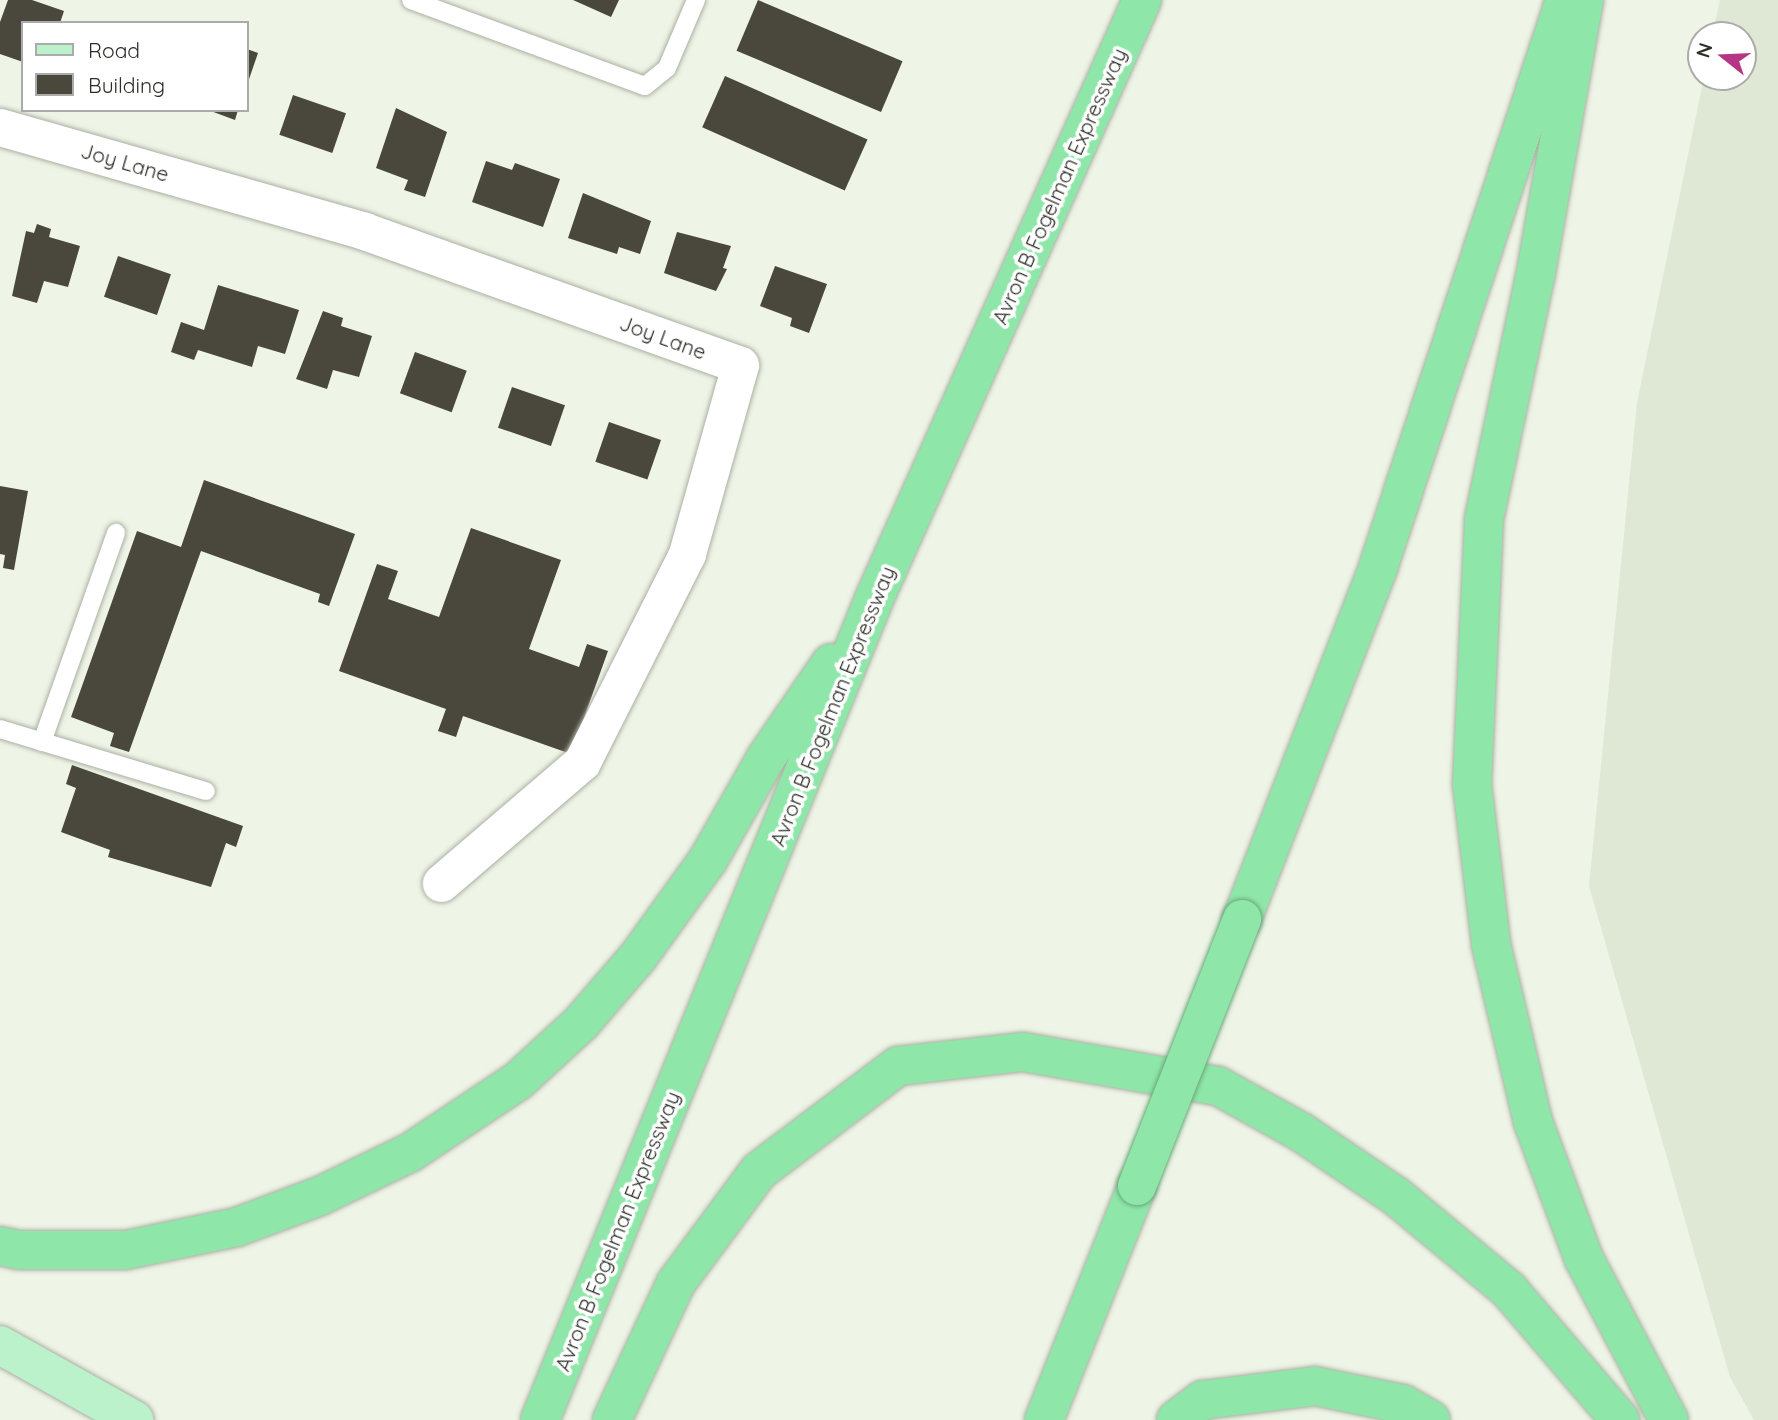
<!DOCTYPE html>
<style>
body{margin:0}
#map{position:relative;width:1778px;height:1420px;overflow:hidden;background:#eef4e6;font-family:Quicksand,sans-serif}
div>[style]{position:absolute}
.built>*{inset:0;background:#dfe8d4}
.building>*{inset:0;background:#4a483c;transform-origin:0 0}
.roads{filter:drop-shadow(0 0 2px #aab0a3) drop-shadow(0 0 2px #aab0a3)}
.lane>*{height:18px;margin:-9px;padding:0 9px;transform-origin:9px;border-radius:9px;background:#fff}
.street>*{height:37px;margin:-18.5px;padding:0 18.5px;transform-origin:18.5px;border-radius:18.5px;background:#fff}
.primary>*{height:38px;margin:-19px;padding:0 19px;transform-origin:19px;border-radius:19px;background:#bbf1cb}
.highway>*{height:38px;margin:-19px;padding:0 19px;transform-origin:19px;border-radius:19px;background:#8ee7a9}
.bridges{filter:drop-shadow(0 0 2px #6ca77c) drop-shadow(0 0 2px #6ca77c)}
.highway-bridge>*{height:38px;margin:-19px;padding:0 19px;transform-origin:19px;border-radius:19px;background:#8ee7a9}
span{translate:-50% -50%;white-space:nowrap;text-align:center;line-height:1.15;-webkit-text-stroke:7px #fff;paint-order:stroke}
.street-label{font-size:21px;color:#2c2f29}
.legend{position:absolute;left:21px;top:21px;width:228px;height:91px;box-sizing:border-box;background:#fff;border:2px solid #abaca9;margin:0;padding:9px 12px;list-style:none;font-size:21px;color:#2c2f29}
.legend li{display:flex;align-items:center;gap:14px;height:35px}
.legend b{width:35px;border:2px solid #abaca9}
.north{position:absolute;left:1687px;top:21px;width:70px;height:70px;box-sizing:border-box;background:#fff;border:2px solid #abaca9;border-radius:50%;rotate:288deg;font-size:19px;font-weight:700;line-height:28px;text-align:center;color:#2c2f29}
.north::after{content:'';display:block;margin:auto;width:24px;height:32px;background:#b53684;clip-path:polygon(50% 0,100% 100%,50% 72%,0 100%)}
</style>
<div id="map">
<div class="built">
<div style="clip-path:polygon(1720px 0,1778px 0,1778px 1420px,1754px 1420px,1730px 1377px,1589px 886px,1637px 403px,1704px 77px,1743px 77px,1743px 35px,1712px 35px)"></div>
</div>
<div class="building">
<div style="clip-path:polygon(8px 0,32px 0,64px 11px,60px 23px,23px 23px,23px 62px,0 54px,0 22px)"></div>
<div style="clip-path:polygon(573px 0,619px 0,611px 17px)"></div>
<div style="left:758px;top:0;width:157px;height:55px;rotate:23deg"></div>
<div style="clip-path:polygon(247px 49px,258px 53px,247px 85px)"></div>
<div style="left:725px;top:76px;width:156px;height:56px;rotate:24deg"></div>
<div style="left:293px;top:95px;width:56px;height:42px;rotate:19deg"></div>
<div style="clip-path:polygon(396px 108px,447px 132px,425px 197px,404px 190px,408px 180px,376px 168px)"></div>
<div style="clip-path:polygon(208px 110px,238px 110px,235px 120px)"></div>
<div style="clip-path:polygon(486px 161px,512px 170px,515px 163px,560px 179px,543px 227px,472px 202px)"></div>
<div style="clip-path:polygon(583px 193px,651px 221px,640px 254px,619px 247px,617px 254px,568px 238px)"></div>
<div style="clip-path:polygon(37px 224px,51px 229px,49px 237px,80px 246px,68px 287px,44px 281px,37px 303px,12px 296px,26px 231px,34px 233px)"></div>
<div style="clip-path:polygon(677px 232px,731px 246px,723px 268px,727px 269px,716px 291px,664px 273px)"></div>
<div style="left:118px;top:256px;width:56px;height:43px;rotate:19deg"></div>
<div style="clip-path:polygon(775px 266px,827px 284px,809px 333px,790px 326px,792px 318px,760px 306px)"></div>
<div style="clip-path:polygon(218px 285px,299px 310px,285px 354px,258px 346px,252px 367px,198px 350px,194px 360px,171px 352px,181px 322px,204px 330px)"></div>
<div style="clip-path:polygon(323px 311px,343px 318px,341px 326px,372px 336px,359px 377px,333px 370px,327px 389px,296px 379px)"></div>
<div style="left:415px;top:352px;width:55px;height:44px;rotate:20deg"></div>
<div style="left:512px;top:387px;width:56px;height:43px;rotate:19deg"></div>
<div style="left:609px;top:422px;width:55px;height:42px;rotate:19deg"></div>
<div style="clip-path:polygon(204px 480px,355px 534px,329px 606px,318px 602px,320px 594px,201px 551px,129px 752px,110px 746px,114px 733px,71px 717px,137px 531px,181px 547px)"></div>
<div style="clip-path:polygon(0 486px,28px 491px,14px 570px,3px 568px,5px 555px,0 554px)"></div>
<div style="clip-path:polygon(471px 528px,561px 560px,529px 649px,579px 667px,587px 644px,608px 651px,571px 754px,463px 716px,456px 737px,438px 731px,446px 709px,339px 671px,377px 564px,398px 571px,388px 599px,439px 617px)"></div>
<div style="clip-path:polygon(72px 765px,243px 826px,236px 847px,226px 843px,211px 887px,108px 857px,110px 850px,61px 832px,76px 788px,66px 784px)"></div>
</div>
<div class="roads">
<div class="lane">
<div style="left:411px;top:0;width:249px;rotate:20.2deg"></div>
<div style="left:645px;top:86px;width:28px;rotate:-39deg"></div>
<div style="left:667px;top:68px;width:74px;rotate:-66.9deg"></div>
<div style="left:0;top:729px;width:215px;rotate:16.8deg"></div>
<div style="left:42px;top:742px;width:222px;rotate:-70.5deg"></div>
</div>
<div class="street">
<div style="left:0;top:127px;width:379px;rotate:15.9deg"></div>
<div style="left:364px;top:231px;width:399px;rotate:19.6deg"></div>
<div style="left:740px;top:365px;width:196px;rotate:105.7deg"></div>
<div style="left:687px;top:554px;width:233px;rotate:116.8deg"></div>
<div style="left:582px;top:762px;width:186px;rotate:139.4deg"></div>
</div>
<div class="primary">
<div style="left:0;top:1345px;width:154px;rotate:29.2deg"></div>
</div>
<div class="highway">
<div style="left:1584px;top:0;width:281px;rotate:100deg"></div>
<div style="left:1535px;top:277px;width:248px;rotate:101.9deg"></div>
<div style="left:1484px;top:520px;width:264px;rotate:92.6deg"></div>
<div style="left:1472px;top:784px;width:161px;rotate:83.2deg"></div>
<div style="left:1491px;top:944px;width:183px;rotate:76.7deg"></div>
<div style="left:1533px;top:1122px;width:146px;rotate:69.6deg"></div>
<div style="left:1584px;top:1259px;width:182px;rotate:62.2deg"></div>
<div style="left:1242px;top:919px;width:380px;rotate:-68.8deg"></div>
<div style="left:1379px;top:565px;width:589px;rotate:-71.78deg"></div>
<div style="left:0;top:1246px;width:19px;rotate:12deg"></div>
<div style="left:19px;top:1250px;width:107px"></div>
<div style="left:126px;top:1250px;width:113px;rotate:-11.7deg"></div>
<div style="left:237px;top:1227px;width:89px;rotate:-20.5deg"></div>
<div style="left:320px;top:1196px;width:101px;rotate:-25.8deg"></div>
<div style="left:411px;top:1152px;width:128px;rotate:-33.6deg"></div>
<div style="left:518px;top:1081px;width:86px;rotate:-42.6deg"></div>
<div style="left:581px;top:1023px;width:87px;rotate:-49.2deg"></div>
<div style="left:638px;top:957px;width:120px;rotate:-54.2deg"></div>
<div style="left:708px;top:860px;width:117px;rotate:-60.4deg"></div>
<div style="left:766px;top:758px;width:115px;rotate:-55.6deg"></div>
<div style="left:540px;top:1420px;width:889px;rotate:-67.85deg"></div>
<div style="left:875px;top:597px;width:654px;rotate:-65.9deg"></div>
<div style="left:612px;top:1420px;width:151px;rotate:-65deg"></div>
<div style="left:676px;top:1283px;width:139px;rotate:-53.5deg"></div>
<div style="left:759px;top:1171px;width:174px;rotate:-37.1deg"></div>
<div style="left:898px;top:1066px;width:126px;rotate:-6.4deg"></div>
<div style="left:1023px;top:1052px;width:198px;rotate:9.9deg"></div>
<div style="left:1218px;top:1086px;width:95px;rotate:29deg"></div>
<div style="left:1301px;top:1132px;width:116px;rotate:34.1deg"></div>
<div style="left:1397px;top:1197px;width:146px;rotate:39.7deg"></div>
<div style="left:1509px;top:1290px;width:171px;rotate:49.5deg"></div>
<div style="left:1044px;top:1420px;width:252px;rotate:-68.3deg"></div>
<div style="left:1176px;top:1420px;width:34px;rotate:-37deg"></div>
<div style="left:1203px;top:1400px;width:113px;rotate:-7.1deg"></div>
<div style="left:1315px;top:1386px;width:90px;rotate:11.6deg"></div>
<div style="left:1403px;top:1404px;width:32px;rotate:30deg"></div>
</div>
</div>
<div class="bridges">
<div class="highway-bridge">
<div style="left:1137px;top:1186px;width:287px;rotate:-68.5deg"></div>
</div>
</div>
<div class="street-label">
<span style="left:125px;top:162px;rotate:16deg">Joy Lane</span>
<span style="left:1059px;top:186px;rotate:-66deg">Avron B Fogelman Expressway</span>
<span style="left:663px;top:337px;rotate:20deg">Joy Lane</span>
<span style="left:832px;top:706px;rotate:-68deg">Avron B Fogelman Expressway</span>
<span style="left:617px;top:1231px;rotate:-68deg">Avron B Fogelman Expressway</span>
</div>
<ul class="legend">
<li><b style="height:9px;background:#bbf1cb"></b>Road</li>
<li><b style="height:19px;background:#4a483c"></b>Building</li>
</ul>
<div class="north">N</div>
</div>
